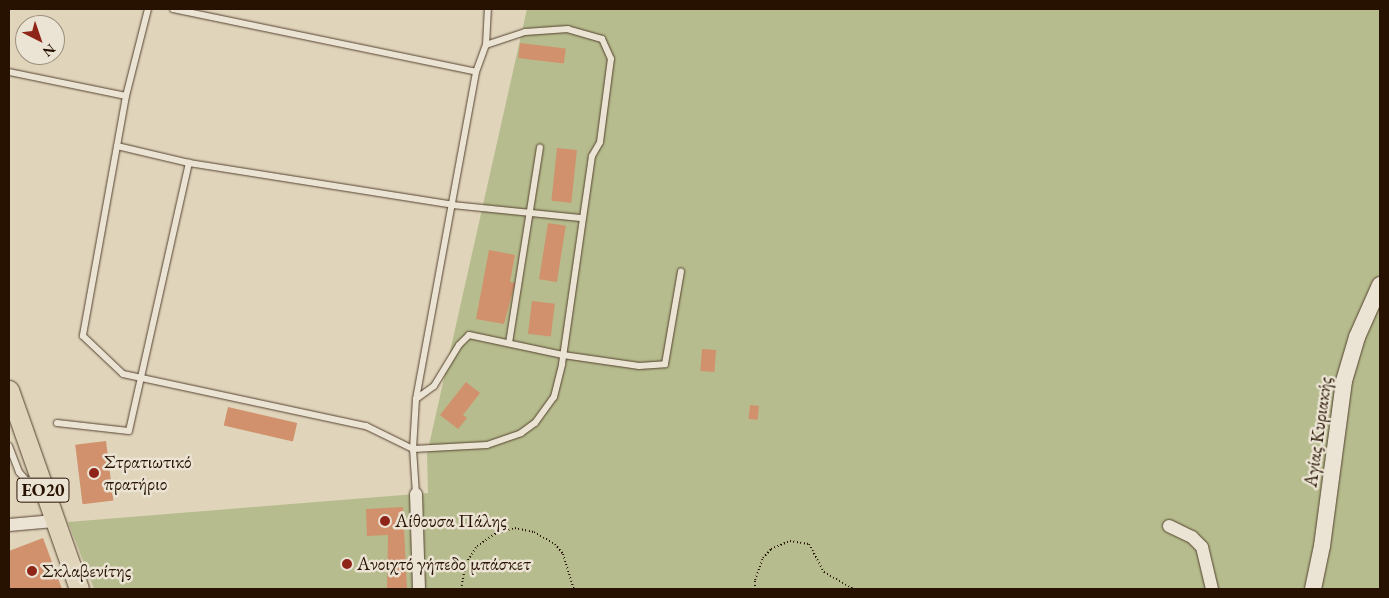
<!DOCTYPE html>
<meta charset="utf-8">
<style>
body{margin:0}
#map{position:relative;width:1389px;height:598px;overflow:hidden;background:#e0d4bb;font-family:"EB Garamond",serif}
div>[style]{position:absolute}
.green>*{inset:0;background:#b6bc8d}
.building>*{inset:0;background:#d0916c;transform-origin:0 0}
.path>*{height:2px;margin-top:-1px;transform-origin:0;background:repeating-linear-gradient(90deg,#271202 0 1px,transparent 0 3.5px)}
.roads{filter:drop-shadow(0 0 1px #554230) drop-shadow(0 0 1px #554230)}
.lane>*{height:6px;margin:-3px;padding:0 3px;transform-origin:3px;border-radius:3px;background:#ebe3d3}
.street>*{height:12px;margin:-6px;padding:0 6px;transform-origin:6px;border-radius:6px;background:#ebe3d3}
.secondary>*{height:16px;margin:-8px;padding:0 8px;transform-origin:8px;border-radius:8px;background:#ebe3d3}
.primary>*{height:19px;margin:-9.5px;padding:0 9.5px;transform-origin:9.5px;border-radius:9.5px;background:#e0d4bb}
.dots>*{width:14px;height:14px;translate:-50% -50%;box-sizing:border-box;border:2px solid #ebe3d3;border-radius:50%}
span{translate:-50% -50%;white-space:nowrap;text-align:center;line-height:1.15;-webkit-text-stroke:5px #ebe3d3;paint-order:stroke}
.shield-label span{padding:1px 4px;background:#ebe3d3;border:1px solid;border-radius:4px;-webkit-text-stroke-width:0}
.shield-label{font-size:18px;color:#271202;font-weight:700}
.street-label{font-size:19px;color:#271202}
.poi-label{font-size:19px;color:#271202}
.left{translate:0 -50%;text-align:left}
.frame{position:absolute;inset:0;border:10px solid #271202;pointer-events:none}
.north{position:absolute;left:15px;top:15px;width:50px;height:50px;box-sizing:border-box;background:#ebe3d3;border:1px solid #9d8f7f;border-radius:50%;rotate:139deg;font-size:14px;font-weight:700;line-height:20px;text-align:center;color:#271202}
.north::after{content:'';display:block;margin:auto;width:18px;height:22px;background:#8f2418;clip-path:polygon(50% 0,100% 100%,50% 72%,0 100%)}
</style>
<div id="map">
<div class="green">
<div style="clip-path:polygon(527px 9px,1380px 9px,1380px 589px,94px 589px,68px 522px,428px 493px,427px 454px)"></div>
</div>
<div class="building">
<div style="left:520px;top:43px;width:46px;height:15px;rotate:7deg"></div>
<div style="left:557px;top:148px;width:20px;height:53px;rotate:6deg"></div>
<div style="left:548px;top:223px;width:18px;height:57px;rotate:9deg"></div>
<div style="clip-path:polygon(489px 250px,515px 255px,510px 282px,515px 283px,504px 324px,476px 319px)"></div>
<div style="left:532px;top:301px;width:23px;height:33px;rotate:7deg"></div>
<div style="left:702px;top:349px;width:14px;height:22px;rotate:4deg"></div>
<div style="clip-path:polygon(466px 382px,480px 393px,463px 415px,467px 418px,458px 429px,440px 415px)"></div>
<div style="left:750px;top:405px;width:9px;height:14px;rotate:6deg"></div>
<div style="left:228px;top:407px;width:71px;height:19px;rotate:13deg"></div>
<div style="left:106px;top:441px;width:60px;height:31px;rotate:83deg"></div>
<div style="clip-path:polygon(403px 507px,407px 589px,387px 589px,388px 535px,367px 536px,366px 509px)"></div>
<div style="clip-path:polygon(43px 538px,62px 589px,9px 589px,9px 551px)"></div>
</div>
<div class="path">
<div style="left:461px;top:589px;width:26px;rotate:-79deg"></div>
<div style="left:466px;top:563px;width:20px;rotate:-57deg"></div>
<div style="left:477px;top:546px;width:22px;rotate:-34deg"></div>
<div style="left:495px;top:534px;width:21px;rotate:-17deg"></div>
<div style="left:515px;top:528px;width:19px;rotate:12deg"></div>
<div style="left:534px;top:532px;width:24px;rotate:30deg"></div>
<div style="left:555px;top:544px;width:13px;rotate:51deg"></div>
<div style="left:563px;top:554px;width:37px;rotate:73deg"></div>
<div style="left:755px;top:589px;width:9px;rotate:-90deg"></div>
<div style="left:755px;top:580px;width:23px;rotate:-70deg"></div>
<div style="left:763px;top:558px;width:12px;rotate:-48deg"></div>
<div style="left:771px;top:549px;width:21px;rotate:-23deg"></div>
<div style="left:790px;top:541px;width:19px;rotate:9deg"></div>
<div style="left:809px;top:544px;width:32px;rotate:62deg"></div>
<div style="left:824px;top:572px;width:34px;rotate:30deg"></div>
</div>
<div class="roads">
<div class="lane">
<div style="left:148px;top:9px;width:90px;rotate:104.2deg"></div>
<div style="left:126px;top:96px;width:244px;rotate:100.2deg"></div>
<div style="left:83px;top:336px;width:55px;rotate:43.5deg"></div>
<div style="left:123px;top:374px;width:249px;rotate:12.1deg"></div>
<div style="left:366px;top:426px;width:52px;rotate:26.1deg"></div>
<div style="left:413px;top:449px;width:74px;rotate:-3.1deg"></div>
<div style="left:487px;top:445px;width:36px;rotate:-19deg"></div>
<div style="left:521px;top:433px;width:17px;rotate:-36deg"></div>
<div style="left:535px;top:423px;width:32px;rotate:-54deg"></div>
<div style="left:554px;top:397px;width:34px;rotate:-76deg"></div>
<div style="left:562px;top:364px;width:210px;rotate:-81.8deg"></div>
<div style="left:592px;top:156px;width:16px;rotate:-60deg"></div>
<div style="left:600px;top:142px;width:84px;rotate:-82.5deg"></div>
<div style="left:611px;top:59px;width:22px;rotate:-114deg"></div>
<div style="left:602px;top:39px;width:35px;rotate:-164deg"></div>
<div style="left:568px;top:29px;width:43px;rotate:176deg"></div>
<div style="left:525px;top:32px;width:41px;rotate:161.6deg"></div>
<div style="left:173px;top:9px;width:309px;rotate:11.7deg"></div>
<div style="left:9px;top:72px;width:119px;rotate:11.6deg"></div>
<div style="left:117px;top:146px;width:74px;rotate:13.3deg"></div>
<div style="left:189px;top:163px;width:267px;rotate:9deg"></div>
<div style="left:453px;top:205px;width:130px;rotate:5.8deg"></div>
<div style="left:509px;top:343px;width:198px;rotate:-81deg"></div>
<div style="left:416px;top:399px;width:22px;rotate:-36deg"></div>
<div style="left:434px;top:386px;width:48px;rotate:-58.6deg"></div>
<div style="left:459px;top:345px;width:14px;rotate:-45deg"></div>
<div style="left:469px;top:335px;width:96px;rotate:12deg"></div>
<div style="left:563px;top:355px;width:77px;rotate:8.2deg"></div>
<div style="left:639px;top:366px;width:26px;rotate:-4deg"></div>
<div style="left:665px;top:364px;width:94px;rotate:-80.2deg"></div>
<div style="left:57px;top:423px;width:72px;rotate:6.3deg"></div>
<div style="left:129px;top:431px;width:275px;rotate:-77.4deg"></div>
<div style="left:9px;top:446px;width:28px;rotate:69deg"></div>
<div style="left:19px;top:472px;width:11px;rotate:49deg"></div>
<div style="left:26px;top:480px;width:12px;rotate:5deg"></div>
<div style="left:416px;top:494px;width:45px;rotate:-93.8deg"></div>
<div style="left:413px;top:449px;width:50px;rotate:-86.6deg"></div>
<div style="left:416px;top:399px;width:332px;rotate:-79.6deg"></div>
<div style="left:476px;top:72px;width:29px;rotate:-70deg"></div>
<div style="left:486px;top:45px;width:36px;rotate:-87deg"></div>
</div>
<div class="street">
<div style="left:416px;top:494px;width:95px;rotate:88.2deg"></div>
<div style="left:9px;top:525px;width:45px;rotate:-5.1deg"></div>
<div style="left:1169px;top:526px;width:25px;rotate:26deg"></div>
<div style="left:1192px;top:537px;width:14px;rotate:45deg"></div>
<div style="left:1202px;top:547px;width:43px;rotate:76.6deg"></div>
</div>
<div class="secondary">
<div style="left:1313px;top:589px;width:44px;rotate:-78.2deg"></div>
<div style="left:1322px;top:546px;width:166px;rotate:-82.4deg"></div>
<div style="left:1344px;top:381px;width:46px;rotate:-73.5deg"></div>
<div style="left:1357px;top:337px;width:57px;rotate:-66.1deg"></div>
</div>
<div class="primary">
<div style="left:9px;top:390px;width:211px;rotate:70.6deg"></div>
</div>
</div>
<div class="dots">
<div style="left:94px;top:473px;background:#8f2418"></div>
<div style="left:385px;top:521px;background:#8f2418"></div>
<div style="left:347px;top:564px;background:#8f2418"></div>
<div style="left:32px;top:571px;background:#8f2418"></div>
</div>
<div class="shield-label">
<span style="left:43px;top:490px">ΕΟ20</span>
</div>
<div class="street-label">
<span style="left:1318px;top:432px;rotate:-82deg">Αγίας Κυριακής</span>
</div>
<div class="poi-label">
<span class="left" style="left:104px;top:473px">Στρατιωτικό<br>πρατήριο</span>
<span class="left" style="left:395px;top:521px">Αίθουσα Πάλης</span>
<span class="left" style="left:357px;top:564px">Ανοιχτό γήπεδο μπάσκετ</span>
<span class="left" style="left:42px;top:571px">Σκλαβενίτης</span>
</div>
<div class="frame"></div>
<div class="north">N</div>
</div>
